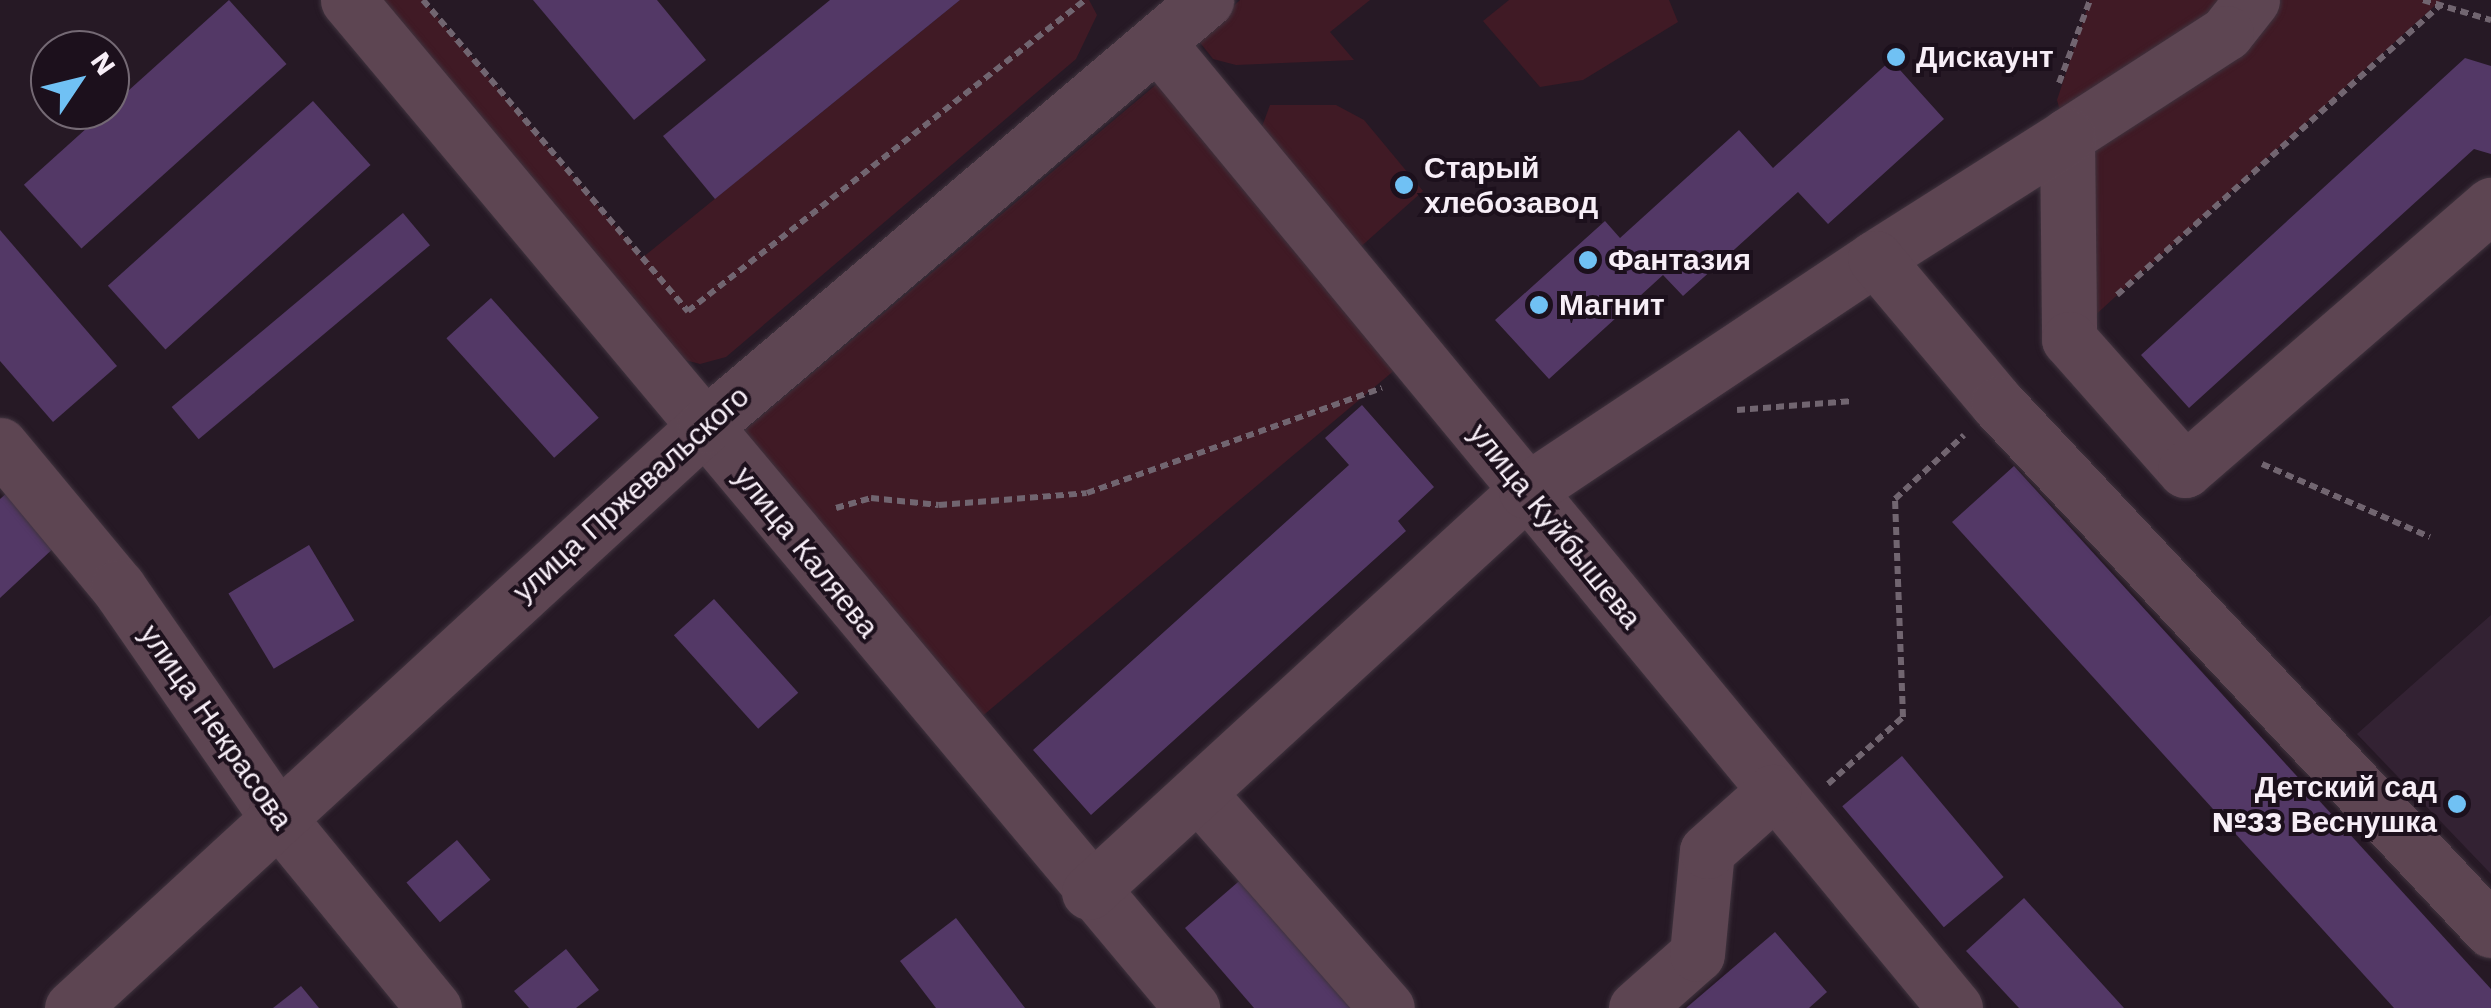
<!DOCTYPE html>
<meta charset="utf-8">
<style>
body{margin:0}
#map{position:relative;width:2491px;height:1008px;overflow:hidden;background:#261925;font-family:"Work Sans",sans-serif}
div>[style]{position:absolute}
.built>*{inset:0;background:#323}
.green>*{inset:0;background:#401a25;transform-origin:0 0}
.building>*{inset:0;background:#533866;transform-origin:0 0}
.path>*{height:6px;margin-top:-3px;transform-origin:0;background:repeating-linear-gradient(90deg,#716570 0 8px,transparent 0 13px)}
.roads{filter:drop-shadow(0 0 2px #3f333e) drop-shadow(0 0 2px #3f333e)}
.minor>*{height:55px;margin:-27.5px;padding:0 27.5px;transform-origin:27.5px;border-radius:27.5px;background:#5d4552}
.dots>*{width:28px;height:28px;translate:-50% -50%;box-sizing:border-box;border:5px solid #1c101c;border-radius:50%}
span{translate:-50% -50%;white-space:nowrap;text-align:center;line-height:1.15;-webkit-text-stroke:8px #1c101c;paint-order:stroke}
.poi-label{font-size:30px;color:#f7eef7;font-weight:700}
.left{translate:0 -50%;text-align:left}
.right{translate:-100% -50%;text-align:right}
.street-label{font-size:30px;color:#f7eef7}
.north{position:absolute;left:30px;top:30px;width:100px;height:100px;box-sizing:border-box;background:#1c101c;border:2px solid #746974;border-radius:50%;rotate:55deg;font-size:28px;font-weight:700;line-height:40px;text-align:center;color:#f7eef7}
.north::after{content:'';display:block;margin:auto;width:35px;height:45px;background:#70c1f4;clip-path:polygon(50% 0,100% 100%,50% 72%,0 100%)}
</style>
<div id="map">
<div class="built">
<div style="clip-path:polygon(2491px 615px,2491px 874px,2357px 734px)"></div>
</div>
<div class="green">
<div style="clip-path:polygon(373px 0,423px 0,642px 258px,960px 0,1089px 0,1097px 15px,1076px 59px,726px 357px,700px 364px,685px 360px)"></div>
<div style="clip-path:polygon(1240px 0,1370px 0,1330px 32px,1354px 60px,1236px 65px,1213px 59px,1198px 40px)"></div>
<div style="clip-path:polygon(1509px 0,1669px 0,1678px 22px,1583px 80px,1540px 87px,1483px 21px)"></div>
<div style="clip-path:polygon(2090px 0,2441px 0,2069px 339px,2067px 136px,2057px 100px)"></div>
<div style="left:1164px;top:78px;width:372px;height:551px;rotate:50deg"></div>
<div style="clip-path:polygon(1270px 105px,1336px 105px,1364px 120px,1423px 191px,1356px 251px,1260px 132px)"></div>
</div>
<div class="building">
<div style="left:229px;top:0;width:86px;height:276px;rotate:48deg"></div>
<div style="clip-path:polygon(533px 0,657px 0,706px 60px,634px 120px)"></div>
<div style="clip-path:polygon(830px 0,960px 0,715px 199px,663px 136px)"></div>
<div style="clip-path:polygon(2465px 58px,2491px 66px,2491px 154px,2474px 149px,2189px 408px,2141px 355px)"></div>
<div style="clip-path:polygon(1891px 60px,1944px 119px,1828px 224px,1798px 192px,1683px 296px,1663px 275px,1549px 379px,1495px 320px,1605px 221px,1620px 238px,1739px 130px,1773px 168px)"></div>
<div style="left:313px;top:101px;width:86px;height:276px;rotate:48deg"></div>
<div style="left:403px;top:213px;width:42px;height:302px;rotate:50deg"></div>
<div style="clip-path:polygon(0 230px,117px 366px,53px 422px,0 361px)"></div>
<div style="left:491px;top:298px;width:161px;height:60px;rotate:48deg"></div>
<div style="clip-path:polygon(1362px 405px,1434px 487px,1398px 521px,1406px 531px,1091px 815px,1033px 750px,1349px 465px,1325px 438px)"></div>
<div style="clip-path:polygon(2014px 466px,2491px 989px,2491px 1008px,2394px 1008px,1952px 522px)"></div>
<div style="clip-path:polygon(8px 492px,58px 544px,0 598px,0 499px)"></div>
<div style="left:309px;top:545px;width:88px;height:94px;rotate:59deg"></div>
<div style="left:714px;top:599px;width:126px;height:54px;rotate:48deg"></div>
<div style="left:1902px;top:756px;width:158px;height:78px;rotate:50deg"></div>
<div style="left:457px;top:840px;width:52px;height:66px;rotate:50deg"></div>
<div style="clip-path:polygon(1245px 876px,1359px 1008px,1254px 1008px,1185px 928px)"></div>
<div style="clip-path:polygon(2024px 898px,2124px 1008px,2019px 1008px,1966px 951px)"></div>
<div style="clip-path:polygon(956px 918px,1025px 1008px,936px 1008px,900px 961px)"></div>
<div style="clip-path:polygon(1775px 932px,1827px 992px,1809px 1008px,1686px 1008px)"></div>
<div style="clip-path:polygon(566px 949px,599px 990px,576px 1008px,529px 1008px,514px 991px)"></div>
<div style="clip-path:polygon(301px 986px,319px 1008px,273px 1008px)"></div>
</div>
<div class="path">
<div style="left:423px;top:0;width:409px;rotate:49.6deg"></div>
<div style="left:688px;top:311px;width:504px;rotate:-38.07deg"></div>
<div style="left:2423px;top:0;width:71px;rotate:16.4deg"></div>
<div style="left:2059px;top:83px;width:89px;rotate:-69.5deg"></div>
<div style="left:2117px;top:295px;width:434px;rotate:-41.9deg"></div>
<div style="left:1737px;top:410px;width:116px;rotate:-4.4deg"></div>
<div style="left:2262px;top:464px;width:183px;rotate:23.5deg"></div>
<div style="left:836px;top:508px;width:36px;rotate:-16deg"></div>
<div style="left:871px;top:498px;width:68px;rotate:5.9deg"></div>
<div style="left:939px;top:505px;width:148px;rotate:-4.6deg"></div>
<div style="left:1087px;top:493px;width:313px;rotate:-19.6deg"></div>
<div style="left:1828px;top:784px;width:101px;rotate:-41.8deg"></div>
<div style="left:1903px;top:717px;width:218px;rotate:-92.1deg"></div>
<div style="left:1895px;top:499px;width:94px;rotate:-42.8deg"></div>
</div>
<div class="roads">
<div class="minor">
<div style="left:348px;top:0;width:1315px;rotate:50.06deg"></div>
<div style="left:2252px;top:0;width:42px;rotate:128.2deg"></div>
<div style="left:2226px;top:33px;width:189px;rotate:147.1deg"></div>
<div style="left:2067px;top:136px;width:203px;rotate:89.4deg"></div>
<div style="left:2069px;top:339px;width:175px;rotate:48.5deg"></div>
<div style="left:2185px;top:470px;width:405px;rotate:-40.9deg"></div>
<div style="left:1157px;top:42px;width:1253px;rotate:50.44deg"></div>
<div style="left:1875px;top:258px;width:227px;rotate:-32.4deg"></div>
<div style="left:0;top:445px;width:185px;rotate:50.3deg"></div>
<div style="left:118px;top:587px;width:276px;rotate:55.3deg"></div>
<div style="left:275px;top:814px;width:251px;rotate:50.7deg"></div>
<div style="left:1198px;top:793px;width:286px;rotate:48.7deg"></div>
<div style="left:1089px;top:892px;width:593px;rotate:-42.54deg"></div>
<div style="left:1526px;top:491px;width:420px;rotate:-33.7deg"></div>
<div style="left:1875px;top:258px;width:191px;rotate:49.9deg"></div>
<div style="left:1998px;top:404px;width:721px;rotate:46.85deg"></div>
<div style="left:72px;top:1008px;width:860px;rotate:-42.6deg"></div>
<div style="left:705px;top:426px;width:658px;rotate:-40.37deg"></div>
<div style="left:1636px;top:1008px;width:81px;rotate:-41.5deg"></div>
<div style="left:1697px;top:954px;width:103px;rotate:-84.5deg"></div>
<div style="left:1707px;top:851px;width:89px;rotate:-41.8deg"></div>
</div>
</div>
<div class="dots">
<div style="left:1896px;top:57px;background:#70c1f4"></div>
<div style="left:1404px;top:185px;background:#70c1f4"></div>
<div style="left:1588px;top:260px;background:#70c1f4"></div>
<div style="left:1539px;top:305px;background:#70c1f4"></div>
<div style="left:2457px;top:804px;background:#70c1f4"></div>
</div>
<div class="poi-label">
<span class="left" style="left:1916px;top:57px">Дискаунт</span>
<span class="left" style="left:1424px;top:185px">Старый<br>хлебозавод</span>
<span class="left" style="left:1608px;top:260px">Фантазия</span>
<span class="left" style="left:1559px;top:305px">Магнит</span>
<span class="right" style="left:2437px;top:804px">Детский сад<br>№33 Веснушка</span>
</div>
<div class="street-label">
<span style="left:631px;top:494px;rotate:-42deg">улица Пржевальского</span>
<span style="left:1555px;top:526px;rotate:51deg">улица Куйбышева</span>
<span style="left:806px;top:552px;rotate:51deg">улица Каляева</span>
<span style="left:216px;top:727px;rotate:55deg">улица Некрасова</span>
</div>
<div class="north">N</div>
</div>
